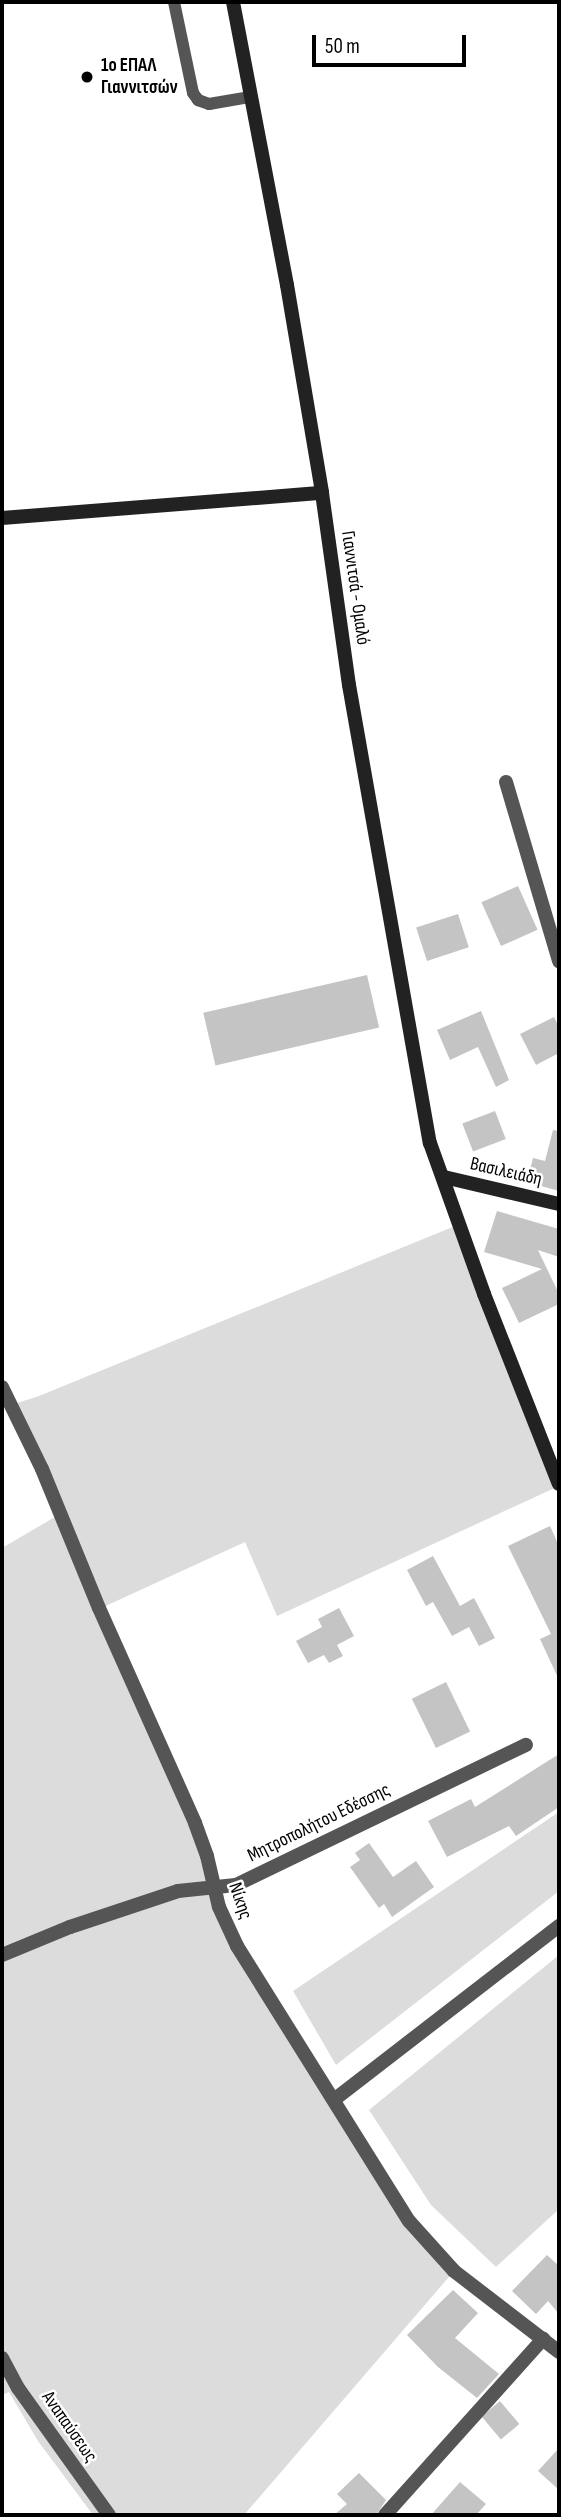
<!DOCTYPE html>
<meta charset="utf-8">
<style>
body{margin:0}
#map{position:relative;width:561px;height:2517px;overflow:hidden;background:#fff;font-family:"Sofia Sans Condensed",sans-serif}
div>[style]{position:absolute}
.green>*{inset:0;background:#dcdcdc}
.building>*{inset:0;background:#c4c4c4;transform-origin:0 0}
.lane>*{height:12px;margin:-6px;padding:0 6px;transform-origin:6px;border-radius:6px;background:#555}
.street>*{height:14px;margin:-7px;padding:0 7px;transform-origin:7px;border-radius:7px;background:#555}
.secondary>*{height:14px;margin:-7px;padding:0 7px;transform-origin:7px;border-radius:7px;background:#222}
.dots>*{width:19px;height:19px;translate:-50% -50%;box-sizing:border-box;border:4px solid #fff;border-radius:50%}
span{translate:-50% -50%;white-space:nowrap;text-align:center;line-height:1.15;-webkit-text-stroke:5px #fff;paint-order:stroke}
.poi-label{font-size:19px;color:#000;font-weight:700}
.left{translate:0 -50%;text-align:left}
.street-label{font-size:19px;color:#000}
.frame{position:absolute;inset:0;border:4px solid #000;pointer-events:none}
.scale{position:absolute;left:312px;top:35px;width:154px;height:32px;box-sizing:border-box;border:4px solid #000;border-top:0;padding-left:9px;font-size:21px;line-height:24px;white-space:nowrap;color:#000;-webkit-text-stroke:5px #fff;paint-order:stroke}
</style>
<div id="map">
<div class="green">
<div style="clip-path:polygon(460px 1224px,559px 1486px,277px 1616px,245px 1542px,99px 1609px,163px 1753px,219px 1907px,398px 2203px,454px 2271px,244px 2515px,93px 2515px,38px 2441px,9px 2392px,2px 2395px,2px 1548px,60px 1514px,11px 1405px,39px 1396px)"></div>
<div style="clip-path:polygon(559px 1812px,559px 1891px,336px 2065px,293px 1991px)"></div>
<div style="clip-path:polygon(559px 1955px,559px 2209px,496px 2267px,431px 2205px,369px 2110px)"></div>
</div>
<div class="building">
<div style="left:518px;top:886px;width:48px;height:40px;rotate:66deg"></div>
<div style="left:458px;top:914px;width:35px;height:44px;rotate:72deg"></div>
<div style="left:367px;top:975px;width:54px;height:168px;rotate:77deg"></div>
<div style="clip-path:polygon(481px 1011px,509px 1080px,496px 1087px,478px 1047px,450px 1060px,437px 1030px)"></div>
<div style="clip-path:polygon(554px 1017px,559px 1027px,559px 1053px,536px 1065px,520px 1034px)"></div>
<div style="left:495px;top:1111px;width:30px;height:35px;rotate:69deg"></div>
<div style="clip-path:polygon(553px 1130px,559px 1131px,559px 1191px,527px 1182px,533px 1158px,545px 1161px)"></div>
<div style="clip-path:polygon(497px 1211px,559px 1229px,559px 1257px,538px 1250px,559px 1294px,559px 1304px,519px 1323px,502px 1288px,542px 1269px,484px 1252px)"></div>
<div style="clip-path:polygon(550px 1526px,559px 1546px,559px 1680px,540px 1639px,551px 1634px,508px 1546px)"></div>
<div style="clip-path:polygon(433px 1556px,460px 1606px,474px 1598px,495px 1638px,479px 1646px,469px 1627px,452px 1636px,433px 1602px,426px 1606px,407px 1570px)"></div>
<div style="clip-path:polygon(339px 1608px,354px 1636px,337px 1645px,343px 1656px,329px 1663px,324px 1655px,308px 1663px,296px 1641px,322px 1627px,318px 1619px)"></div>
<div style="left:446px;top:1682px;width:55px;height:38px;rotate:64deg"></div>
<div style="clip-path:polygon(559px 1754px,559px 1807px,516px 1836px,509px 1826px,447px 1857px,428px 1821px,471px 1799px,475px 1807px)"></div>
<div style="clip-path:polygon(369px 1843px,393px 1877px,416px 1861px,434px 1887px,392px 1917px,384px 1904px,379px 1908px,350px 1867px,360px 1860px,355px 1853px)"></div>
<div style="clip-path:polygon(547px 2255px,559px 2266px,559px 2314px,548px 2301px,536px 2314px,512px 2291px)"></div>
<div style="clip-path:polygon(453px 2290px,478px 2313px,455px 2338px,499px 2374px,477px 2398px,438px 2367px,407px 2335px)"></div>
<div style="left:500px;top:2401px;width:30px;height:24px;rotate:50deg"></div>
<div style="clip-path:polygon(559px 2448px,559px 2490px,538px 2471px)"></div>
<div style="clip-path:polygon(359px 2473px,386px 2500px,376px 2515px,334px 2515px,347px 2504px,337px 2494px)"></div>
<div style="clip-path:polygon(460px 2482px,486px 2504px,476px 2515px,431px 2515px)"></div>
</div>
<div class="lane">
<div style="left:174px;top:2px;width:93px;rotate:78.2deg"></div>
<div style="left:193px;top:93px;width:9px;rotate:54deg"></div>
<div style="left:198px;top:100px;width:12px;rotate:20deg"></div>
<div style="left:209px;top:104px;width:42px;rotate:-9.7deg"></div>
</div>
<div class="street">
<div style="left:506px;top:782px;width:187px;rotate:73.5deg"></div>
<div style="left:2px;top:1387px;width:91px;rotate:64deg"></div>
<div style="left:42px;top:1469px;width:150px;rotate:67.7deg"></div>
<div style="left:99px;top:1608px;width:235px;rotate:65.9deg"></div>
<div style="left:195px;top:1823px;width:35px;rotate:70deg"></div>
<div style="left:207px;top:1856px;width:52px;rotate:76.8deg"></div>
<div style="left:219px;top:1907px;width:43px;rotate:65.2deg"></div>
<div style="left:237px;top:1946px;width:324px;rotate:58deg"></div>
<div style="left:409px;top:2221px;width:67px;rotate:48deg"></div>
<div style="left:454px;top:2271px;width:133px;rotate:37.6deg"></div>
<div style="left:2px;top:1955px;width:74px;rotate:-22.4deg"></div>
<div style="left:70px;top:1927px;width:114px;rotate:-18.4deg"></div>
<div style="left:178px;top:1891px;width:58px;rotate:-5.9deg"></div>
<div style="left:236px;top:1885px;width:322px;rotate:-25.8deg"></div>
<div style="left:335px;top:2099px;width:283px;rotate:-37.7deg"></div>
<div style="left:2px;top:2358px;width:34px;rotate:62deg"></div>
<div style="left:18px;top:2388px;width:156px;rotate:54.4deg"></div>
<div style="left:385px;top:2515px;width:237px;rotate:-48.1deg"></div>
</div>
<div class="secondary">
<div style="left:233px;top:2px;width:288px;rotate:79.2deg"></div>
<div style="left:287px;top:285px;width:211px;rotate:80.4deg"></div>
<div style="left:322px;top:493px;width:194px;rotate:82deg"></div>
<div style="left:349px;top:685px;width:465px;rotate:80deg"></div>
<div style="left:430px;top:1143px;width:160px;rotate:70.3deg"></div>
<div style="left:484px;top:1294px;width:204px;rotate:68.5deg"></div>
<div style="left:2px;top:518px;width:321px;rotate:-4.5deg"></div>
<div style="left:444px;top:1177px;width:118px;rotate:13.2deg"></div>
</div>
<div class="dots">
<div style="left:87px;top:77px;background:#000"></div>
</div>
<div class="poi-label">
<span class="left" style="left:101px;top:77px">1ο ΕΠΑΛ<br>Γιαννιτσών</span>
</div>
<div class="street-label">
<span style="left:355px;top:588px;rotate:82deg">Γιαννιτσά - Ομαλό</span>
<span style="left:506px;top:1172px;rotate:13deg">Βασιλειάδη</span>
<span style="left:319px;top:1823px;rotate:-26deg">Μητροπολήτου Εδέσσης</span>
<span style="left:240px;top:1901px;rotate:71deg">Νίκης</span>
<span style="left:69px;top:2427px;rotate:55deg">Αναπαύσεως</span>
</div>
<div class="frame"></div>
<div class="scale">50 m</div>
</div>
